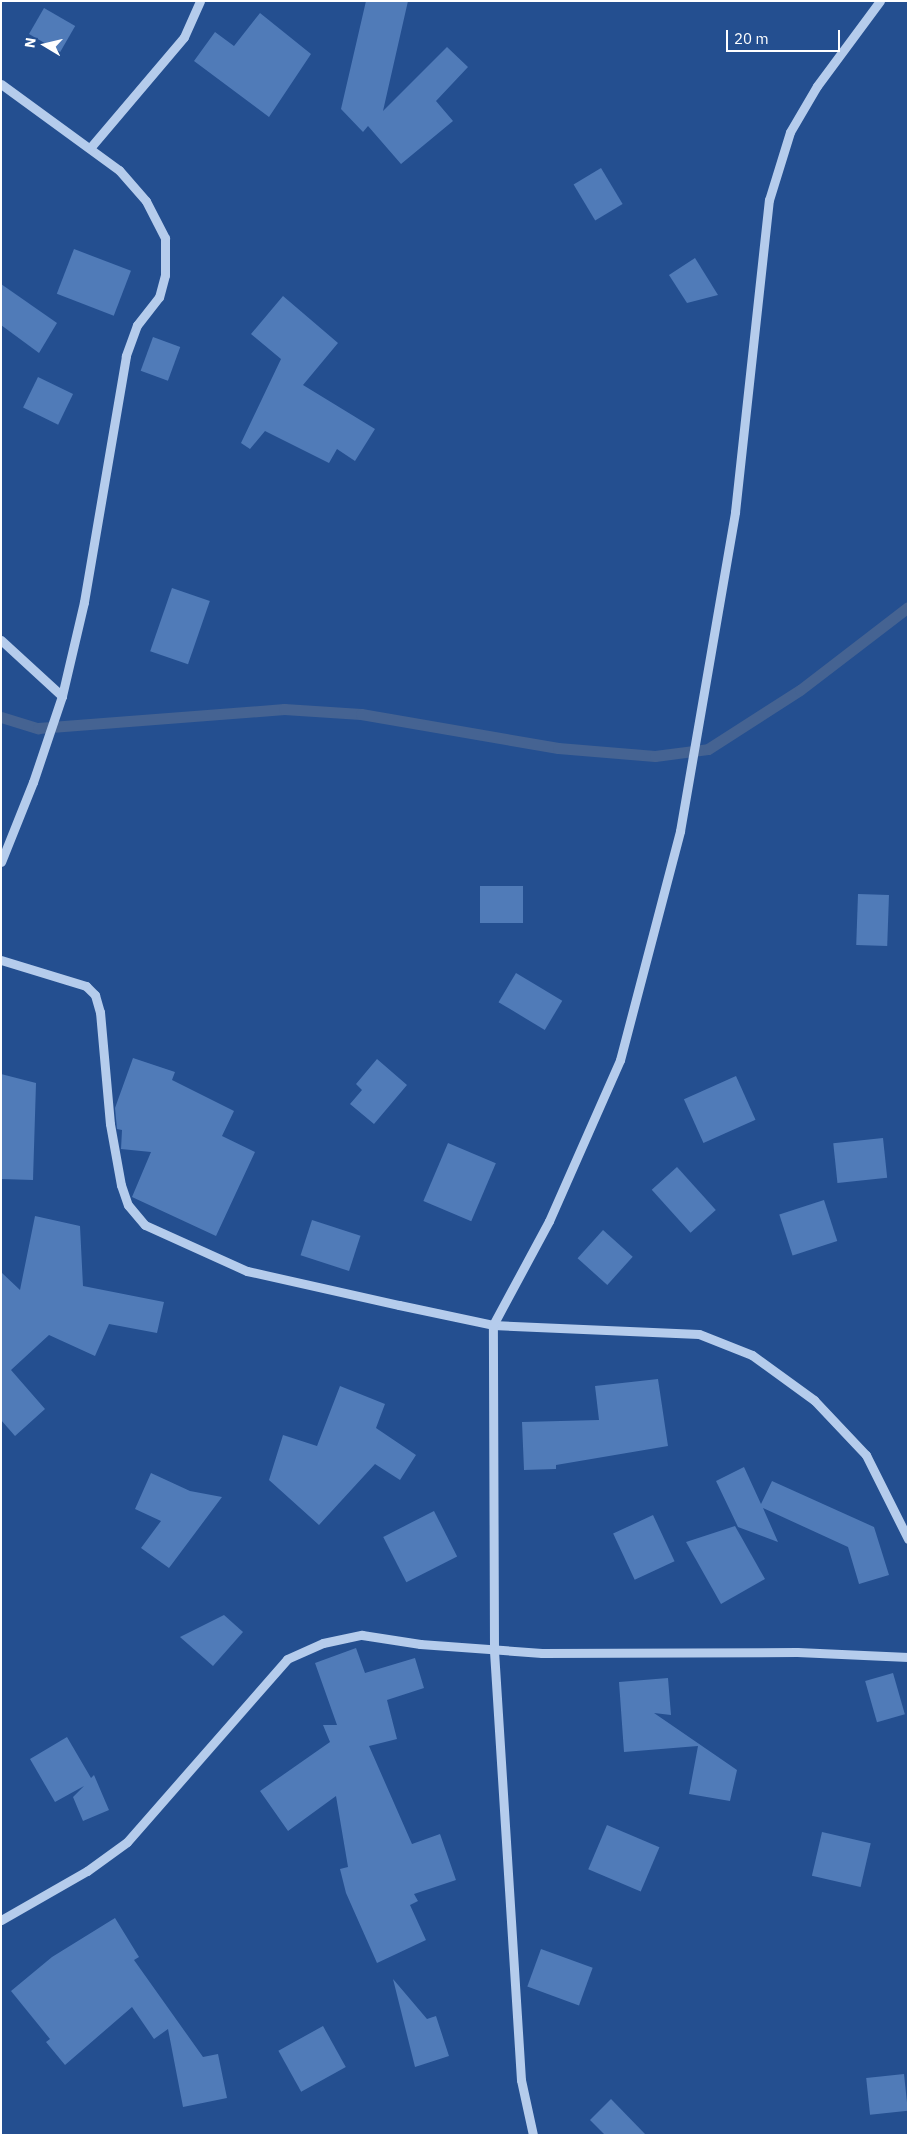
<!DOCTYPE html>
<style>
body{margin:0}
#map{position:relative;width:909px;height:2136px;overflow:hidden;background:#244f90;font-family:"IBM Plex Sans",sans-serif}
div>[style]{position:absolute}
.stream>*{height:11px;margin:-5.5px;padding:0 5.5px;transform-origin:5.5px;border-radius:5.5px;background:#456392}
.building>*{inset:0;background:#507bb8;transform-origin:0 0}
.minor>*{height:9px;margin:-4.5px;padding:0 4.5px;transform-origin:4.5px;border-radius:4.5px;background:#b5ccec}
span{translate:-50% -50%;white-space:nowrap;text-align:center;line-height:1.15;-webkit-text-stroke:4.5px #244f90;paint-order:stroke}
.frame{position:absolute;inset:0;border:2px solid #fff;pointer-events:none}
.north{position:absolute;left:20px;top:20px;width:50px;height:50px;-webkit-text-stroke:4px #244f90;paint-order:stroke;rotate:279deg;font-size:14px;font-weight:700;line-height:20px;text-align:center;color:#fff}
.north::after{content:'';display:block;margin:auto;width:18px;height:22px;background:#fff;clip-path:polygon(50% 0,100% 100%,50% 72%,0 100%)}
.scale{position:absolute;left:726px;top:30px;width:114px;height:22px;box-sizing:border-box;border:2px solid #fff;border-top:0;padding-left:6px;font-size:15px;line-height:18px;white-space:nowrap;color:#fff;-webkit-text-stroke:4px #244f90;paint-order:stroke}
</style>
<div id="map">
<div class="stream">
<div style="left:1px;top:717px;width:39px;rotate:17deg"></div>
<div style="left:38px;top:728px;width:247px;rotate:-4.4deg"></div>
<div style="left:284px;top:709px;width:77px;rotate:3.7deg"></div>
<div style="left:361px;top:714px;width:200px;rotate:9.8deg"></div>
<div style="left:558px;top:748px;width:97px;rotate:4.7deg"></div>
<div style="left:655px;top:756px;width:53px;rotate:-7.5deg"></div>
<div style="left:708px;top:749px;width:109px;rotate:-32.7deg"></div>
<div style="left:800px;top:690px;width:136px;rotate:-37.5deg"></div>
</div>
<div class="building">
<div style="clip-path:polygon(366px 1px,408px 1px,383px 111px,447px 47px,468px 67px,436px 101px,453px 121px,401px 164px,368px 126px,363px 132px,341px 109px)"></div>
<div style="left:44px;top:8px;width:36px;height:30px;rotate:30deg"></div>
<div style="clip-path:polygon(260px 13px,311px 54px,269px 117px,194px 61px,215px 32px,234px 46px)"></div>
<div style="left:601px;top:168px;width:42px;height:32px;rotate:59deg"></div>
<div style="left:74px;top:249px;width:61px;height:48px;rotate:21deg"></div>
<div style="clip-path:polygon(695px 258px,718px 295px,687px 303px,669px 275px)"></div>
<div style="clip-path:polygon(1px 284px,57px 323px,39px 353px,1px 325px)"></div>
<div style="clip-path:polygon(283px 296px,338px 343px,303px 385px,375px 429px,355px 461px,337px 449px,329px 463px,265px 431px,250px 449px,241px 443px,281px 359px,251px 334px)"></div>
<div style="left:153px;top:337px;width:29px;height:36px;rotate:20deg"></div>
<div style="left:38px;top:377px;width:39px;height:34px;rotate:26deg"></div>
<div style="left:172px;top:588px;width:40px;height:67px;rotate:19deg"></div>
<div style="left:480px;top:886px;width:43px;height:37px"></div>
<div style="left:858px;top:894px;width:31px;height:51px;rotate:2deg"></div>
<div style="left:516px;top:973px;width:54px;height:34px;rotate:31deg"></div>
<div style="clip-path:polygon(133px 1058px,175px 1072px,172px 1080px,234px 1111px,222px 1136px,255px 1152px,216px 1236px,132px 1197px,151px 1152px,121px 1149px,122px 1130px,117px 1129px,115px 1108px)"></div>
<div style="clip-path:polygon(377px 1059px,407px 1085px,374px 1124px,350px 1104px,362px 1090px,356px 1084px)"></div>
<div style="clip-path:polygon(1px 1074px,36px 1083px,33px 1180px,1px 1179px)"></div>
<div style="left:736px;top:1076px;width:48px;height:57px;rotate:66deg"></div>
<div style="left:883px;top:1138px;width:40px;height:50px;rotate:84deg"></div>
<div style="left:448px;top:1143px;width:52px;height:63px;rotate:23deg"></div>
<div style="left:677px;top:1167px;width:58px;height:34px;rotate:48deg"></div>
<div style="left:824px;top:1200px;width:43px;height:47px;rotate:72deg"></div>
<div style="clip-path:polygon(35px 1216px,80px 1226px,83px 1286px,164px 1302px,157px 1333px,109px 1324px,95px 1356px,49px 1335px,11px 1370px,45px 1409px,15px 1436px,1px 1420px,1px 1272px,20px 1290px)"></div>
<div style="left:312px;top:1220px;width:51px;height:37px;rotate:18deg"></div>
<div style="left:603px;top:1230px;width:40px;height:38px;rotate:42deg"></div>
<div style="clip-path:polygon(658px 1379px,668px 1446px,556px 1465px,556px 1469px,524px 1470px,522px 1422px,599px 1420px,595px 1386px)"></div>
<div style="clip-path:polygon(340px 1386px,385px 1404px,376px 1428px,416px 1455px,400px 1480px,375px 1464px,319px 1525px,269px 1480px,283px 1435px,317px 1446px)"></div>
<div style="clip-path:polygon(744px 1467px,761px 1504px,772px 1481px,874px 1527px,889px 1575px,859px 1584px,848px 1547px,763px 1508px,778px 1542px,738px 1527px,716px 1481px)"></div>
<div style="clip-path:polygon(151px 1473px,190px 1491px,222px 1497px,169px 1568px,141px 1548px,161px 1521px,135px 1509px)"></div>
<div style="left:434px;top:1511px;width:51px;height:57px;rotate:63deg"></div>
<div style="left:653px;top:1515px;width:51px;height:44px;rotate:65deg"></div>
<div style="clip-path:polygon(735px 1526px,765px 1579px,721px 1604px,686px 1542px)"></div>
<div style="clip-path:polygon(224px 1615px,243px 1632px,213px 1666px,180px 1637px)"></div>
<div style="clip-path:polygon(356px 1648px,365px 1673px,415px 1658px,424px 1688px,387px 1700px,397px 1739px,369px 1746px,412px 1844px,440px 1834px,456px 1880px,414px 1894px,418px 1901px,410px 1905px,426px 1940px,377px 1963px,346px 1893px,340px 1869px,348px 1867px,336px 1796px,288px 1831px,260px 1791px,330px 1742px,323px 1725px,337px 1725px,315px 1663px)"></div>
<div style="left:893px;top:1673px;width:43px;height:29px;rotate:74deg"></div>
<div style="clip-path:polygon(668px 1678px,671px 1715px,654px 1713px,737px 1770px,730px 1801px,689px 1794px,698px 1746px,624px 1752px,619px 1682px)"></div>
<div style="clip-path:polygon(67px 1737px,91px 1778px,94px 1775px,109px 1810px,83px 1821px,73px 1797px,84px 1786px,55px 1802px,30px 1759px)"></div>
<div style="left:607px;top:1825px;width:57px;height:48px;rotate:23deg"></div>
<div style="left:822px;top:1832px;width:50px;height:45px;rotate:13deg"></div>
<div style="clip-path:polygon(115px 1918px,139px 1957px,134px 1960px,203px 2057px,218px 2054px,227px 2098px,183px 2107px,168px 2029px,154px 2039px,132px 2007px,65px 2065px,46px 2042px,50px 2039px,11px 1991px,52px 1957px)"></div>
<div style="left:541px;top:1949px;width:55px;height:40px;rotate:20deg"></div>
<div style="clip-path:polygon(393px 1979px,427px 2019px,436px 2016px,449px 2056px,415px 2067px)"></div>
<div style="left:323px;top:2026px;width:47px;height:51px;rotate:61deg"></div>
<div style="left:904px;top:2074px;width:37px;height:38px;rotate:84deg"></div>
<div style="clip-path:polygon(611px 2099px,646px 2135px,605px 2135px,590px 2120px)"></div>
</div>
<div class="minor">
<div style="left:1px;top:84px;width:146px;rotate:36.1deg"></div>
<div style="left:119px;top:170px;width:41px;rotate:48.9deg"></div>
<div style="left:146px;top:201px;width:42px;rotate:62.8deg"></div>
<div style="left:165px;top:238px;width:37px;rotate:90deg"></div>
<div style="left:165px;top:275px;width:23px;rotate:105deg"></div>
<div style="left:159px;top:297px;width:36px;rotate:128deg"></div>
<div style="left:137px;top:325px;width:33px;rotate:110deg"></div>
<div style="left:126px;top:356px;width:250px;rotate:99.7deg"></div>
<div style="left:84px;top:602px;width:97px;rotate:103.2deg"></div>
<div style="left:62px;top:696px;width:91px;rotate:108.6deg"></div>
<div style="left:33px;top:782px;width:86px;rotate:111.8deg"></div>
<div style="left:90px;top:148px;width:145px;rotate:-49.7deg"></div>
<div style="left:184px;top:37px;width:39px;rotate:-66deg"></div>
<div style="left:1px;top:640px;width:83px;rotate:42.6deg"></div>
<div style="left:1px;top:960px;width:89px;rotate:17deg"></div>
<div style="left:86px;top:986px;width:13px;rotate:45deg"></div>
<div style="left:95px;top:995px;width:18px;rotate:74deg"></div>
<div style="left:100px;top:1012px;width:112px;rotate:84.9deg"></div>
<div style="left:110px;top:1124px;width:62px;rotate:79.8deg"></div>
<div style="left:121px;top:1185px;width:21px;rotate:71deg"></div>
<div style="left:128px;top:1205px;width:26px;rotate:50deg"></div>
<div style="left:145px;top:1225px;width:112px;rotate:24.3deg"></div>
<div style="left:247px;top:1271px;width:156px;rotate:12.6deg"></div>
<div style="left:399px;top:1305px;width:96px;rotate:12deg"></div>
<div style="left:493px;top:1325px;width:206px;rotate:2.5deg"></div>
<div style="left:699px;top:1334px;width:57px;rotate:21.6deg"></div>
<div style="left:752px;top:1355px;width:77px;rotate:36deg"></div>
<div style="left:814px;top:1400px;width:76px;rotate:46.6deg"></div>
<div style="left:866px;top:1455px;width:94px;rotate:63.4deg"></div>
<div style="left:1px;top:1920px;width:99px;rotate:-29.7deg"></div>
<div style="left:87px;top:1871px;width:49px;rotate:-35.9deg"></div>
<div style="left:127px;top:1842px;width:243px;rotate:-48.8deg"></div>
<div style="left:287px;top:1659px;width:39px;rotate:-24deg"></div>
<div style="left:323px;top:1643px;width:40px;rotate:-12deg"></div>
<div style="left:362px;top:1635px;width:59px;rotate:8.8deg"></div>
<div style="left:420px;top:1644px;width:122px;rotate:4.2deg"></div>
<div style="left:542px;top:1653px;width:255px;rotate:-0.2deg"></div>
<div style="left:797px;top:1652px;width:111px;rotate:2.6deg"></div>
<div style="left:533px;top:2135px;width:56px;rotate:-102.3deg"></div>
<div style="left:521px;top:2080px;width:434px;rotate:-93.6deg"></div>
<div style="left:494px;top:1647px;width:322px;rotate:-90.2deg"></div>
<div style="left:493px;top:1325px;width:118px;rotate:-61.7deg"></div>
<div style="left:549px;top:1221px;width:176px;rotate:-66.2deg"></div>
<div style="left:620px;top:1060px;width:237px;rotate:-75.3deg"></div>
<div style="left:680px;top:831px;width:324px;rotate:-80.2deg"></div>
<div style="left:735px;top:512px;width:314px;rotate:-83.8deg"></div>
<div style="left:769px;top:200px;width:71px;rotate:-72.8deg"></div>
<div style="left:790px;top:132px;width:53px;rotate:-59.6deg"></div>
<div style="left:817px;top:86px;width:106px;rotate:-53.5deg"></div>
</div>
<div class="frame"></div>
<div class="north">N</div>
<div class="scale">20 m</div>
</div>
